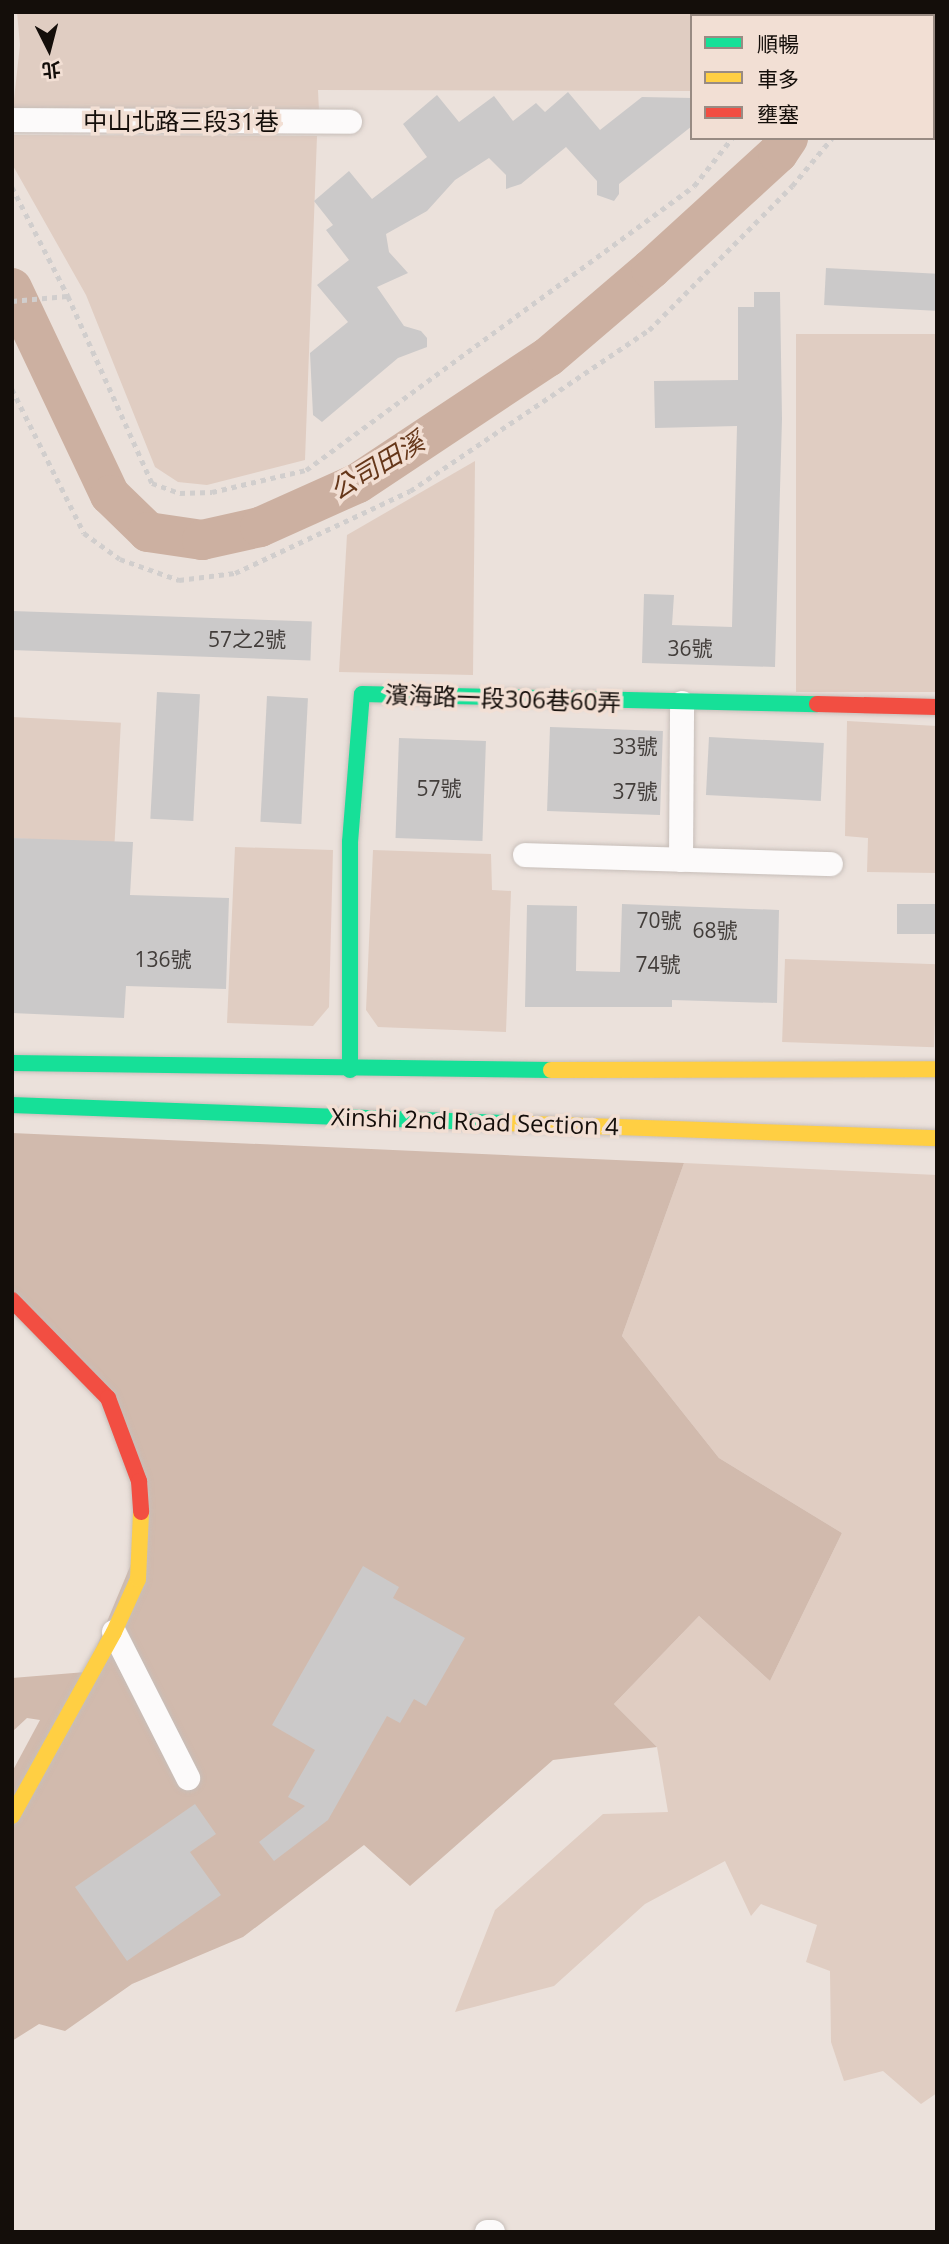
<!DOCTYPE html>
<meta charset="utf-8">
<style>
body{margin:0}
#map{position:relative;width:949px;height:2244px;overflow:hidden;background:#ebe1db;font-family:"Open Sans","Noto Sans TC",sans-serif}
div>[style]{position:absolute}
.green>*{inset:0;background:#e0cdc2;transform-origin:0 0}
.forest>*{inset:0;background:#d1baad}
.river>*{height:40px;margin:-20px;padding:0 20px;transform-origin:20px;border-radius:20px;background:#ccb0a1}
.building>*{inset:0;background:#cbc9c9;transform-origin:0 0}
.path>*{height:4.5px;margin-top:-2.25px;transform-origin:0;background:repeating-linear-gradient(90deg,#d1cecd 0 5px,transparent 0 10px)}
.roads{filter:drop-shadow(0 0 2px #c7beb9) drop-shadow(0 0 2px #c7beb9)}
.street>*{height:24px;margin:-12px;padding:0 12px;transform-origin:12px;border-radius:12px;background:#fcfafa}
.fast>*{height:16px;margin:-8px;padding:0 8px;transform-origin:8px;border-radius:8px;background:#16e098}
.slow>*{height:16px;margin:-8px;padding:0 8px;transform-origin:8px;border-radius:8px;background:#ffcf43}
.jam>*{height:16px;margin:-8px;padding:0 8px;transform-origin:8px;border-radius:8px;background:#f24e42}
span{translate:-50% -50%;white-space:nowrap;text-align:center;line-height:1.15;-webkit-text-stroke:7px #f2dfd4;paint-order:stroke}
.number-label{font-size:21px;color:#423d3a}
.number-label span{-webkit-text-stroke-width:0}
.street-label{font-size:24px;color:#140e0a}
.water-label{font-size:26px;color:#66371a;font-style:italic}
.frame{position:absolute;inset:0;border:14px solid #140e0a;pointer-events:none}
.legend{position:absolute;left:690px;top:14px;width:245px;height:126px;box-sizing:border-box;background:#f2dfd4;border:2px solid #998b83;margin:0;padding:9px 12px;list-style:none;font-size:21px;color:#140e0a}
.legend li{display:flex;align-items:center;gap:14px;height:35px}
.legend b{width:35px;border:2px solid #998b83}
.north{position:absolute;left:14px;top:14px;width:70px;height:70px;-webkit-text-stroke:5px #f2dfd4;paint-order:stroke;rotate:174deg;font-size:19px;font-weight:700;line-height:28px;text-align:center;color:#140e0a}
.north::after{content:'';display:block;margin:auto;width:24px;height:32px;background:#140e0a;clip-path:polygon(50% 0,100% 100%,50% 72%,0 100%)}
</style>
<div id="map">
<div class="green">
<div style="clip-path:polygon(17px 12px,785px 12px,692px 16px,692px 91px,318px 90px,319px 111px,13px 108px,20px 45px)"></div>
<div style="clip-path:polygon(12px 135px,317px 136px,305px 460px,207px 485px,178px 482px,155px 467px,86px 295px,12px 164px)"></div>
<div style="left:937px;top:334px;width:358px;height:141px;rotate:90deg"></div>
<div style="clip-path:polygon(475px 461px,473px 675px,339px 672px,347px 535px)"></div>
<div style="left:12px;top:717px;width:109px;height:121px;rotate:3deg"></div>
<div style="clip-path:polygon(847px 721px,937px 726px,937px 873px,867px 872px,868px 838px,845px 836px)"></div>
<div style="clip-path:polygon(235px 847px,333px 850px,329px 1007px,313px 1026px,227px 1023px)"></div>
<div style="clip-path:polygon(373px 850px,491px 854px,492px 890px,511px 891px,506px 1032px,378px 1027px,366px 1010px)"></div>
<div style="left:785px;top:959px;width:152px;height:83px;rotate:2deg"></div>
<div style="clip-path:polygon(684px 1163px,937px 1175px,937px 2093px,921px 2104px,883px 2071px,844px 2081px,831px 2042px,830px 1971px,806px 1962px,817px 1925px,761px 1904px,751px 1916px,725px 1861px,645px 1904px,554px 1986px,455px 2012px,495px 1910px,603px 1814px,668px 1812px,657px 1747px,614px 1704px,699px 1616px,770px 1681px,842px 1533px,719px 1458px,622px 1336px)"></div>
</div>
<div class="forest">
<div style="clip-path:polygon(12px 1133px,684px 1163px,622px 1336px,719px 1458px,842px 1533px,770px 1681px,699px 1616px,614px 1704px,657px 1747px,553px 1760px,410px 1886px,364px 1845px,243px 1937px,132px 1984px,65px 2031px,39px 2024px,12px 2041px,12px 1772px,40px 1720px,27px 1718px,12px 1732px,12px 1678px,86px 1672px,134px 1557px,133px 1464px,104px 1398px,12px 1299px)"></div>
</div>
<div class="river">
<div style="left:843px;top:16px;width:4px;rotate:-76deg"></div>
<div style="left:12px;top:288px;width:229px;rotate:64.7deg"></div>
<div style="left:110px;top:495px;width:53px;rotate:44.2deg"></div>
<div style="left:148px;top:532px;width:55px;rotate:8.4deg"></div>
<div style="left:202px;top:540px;width:59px;rotate:-12.6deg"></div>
<div style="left:260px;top:527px;width:107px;rotate:-24.2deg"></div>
<div style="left:358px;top:483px;width:228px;rotate:-33.6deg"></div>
<div style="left:548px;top:357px;width:135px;rotate:-40.5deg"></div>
<div style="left:651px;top:269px;width:172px;rotate:-42.4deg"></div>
<div style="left:778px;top:153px;width:18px;rotate:-56deg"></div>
</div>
<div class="building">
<div style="clip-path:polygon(568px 92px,600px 130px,642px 97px,692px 98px,692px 126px,619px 184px,619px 194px,614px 201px,597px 195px,597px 181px,566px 147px,521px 184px,506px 189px,506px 175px,489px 158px,455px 180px,427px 211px,386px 234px,389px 252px,408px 273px,377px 287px,404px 326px,421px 331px,427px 338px,427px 347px,398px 358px,322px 422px,313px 415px,310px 353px,348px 322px,317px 285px,349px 260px,326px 230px,333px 225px,314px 201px,349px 171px,372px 199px,427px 157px,403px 124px,437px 95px,459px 122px,494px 96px,513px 121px,536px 103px,545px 112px)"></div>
<div style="left:826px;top:268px;width:111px;height:37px;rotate:3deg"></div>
<div style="clip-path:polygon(754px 292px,780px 292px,782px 419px,775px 667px,642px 663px,644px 594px,674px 595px,672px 625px,732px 627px,737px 426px,655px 428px,654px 381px,738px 380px,738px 307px,754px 307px)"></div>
<div style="left:12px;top:611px;width:300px;height:39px;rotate:2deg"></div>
<div style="left:157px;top:692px;width:43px;height:127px;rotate:3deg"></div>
<div style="left:267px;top:696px;width:41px;height:126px;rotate:3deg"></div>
<div style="left:550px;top:727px;width:113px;height:84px;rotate:2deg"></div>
<div style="left:709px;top:737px;width:115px;height:58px;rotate:3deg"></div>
<div style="left:399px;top:738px;width:87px;height:100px;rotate:2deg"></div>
<div style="clip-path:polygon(12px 838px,133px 842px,130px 895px,229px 898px,226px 989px,126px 986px,124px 1018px,12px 1013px)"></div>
<div style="clip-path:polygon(622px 904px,779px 910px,777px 1003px,672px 1000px,672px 1007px,525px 1007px,527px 905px,577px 906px,576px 971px,620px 972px)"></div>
<div style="left:937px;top:904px;width:30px;height:40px;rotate:90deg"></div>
<div style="clip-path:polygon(363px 1566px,399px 1587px,393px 1598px,465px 1638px,426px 1706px,414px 1699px,400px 1723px,387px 1716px,328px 1820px,274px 1861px,259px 1842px,305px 1806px,288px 1797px,315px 1750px,272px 1725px)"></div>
<div style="clip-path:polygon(195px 1804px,216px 1834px,190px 1852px,221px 1895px,127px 1961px,75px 1887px)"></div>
</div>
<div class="path">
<div style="left:873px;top:12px;width:4px;rotate:90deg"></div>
<div style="left:799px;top:16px;width:4px;rotate:-90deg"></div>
<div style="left:12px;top:187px;width:123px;rotate:62.8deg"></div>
<div style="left:68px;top:296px;width:205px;rotate:65.8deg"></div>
<div style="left:152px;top:483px;width:30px;rotate:20deg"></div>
<div style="left:180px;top:493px;width:32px;rotate:-2deg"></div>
<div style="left:212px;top:492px;width:97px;rotate:-13.2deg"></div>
<div style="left:306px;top:470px;width:481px;rotate:-36.2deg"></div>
<div style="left:694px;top:186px;width:61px;rotate:-51.6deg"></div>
<div style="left:12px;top:301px;width:55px;rotate:-5.2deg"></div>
<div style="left:12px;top:389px;width:161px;rotate:63.4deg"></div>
<div style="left:84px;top:533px;width:44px;rotate:35.8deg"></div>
<div style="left:120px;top:559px;width:63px;rotate:19.6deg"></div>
<div style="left:179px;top:580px;width:56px;rotate:-7.1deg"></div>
<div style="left:235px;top:573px;width:193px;rotate:-25.1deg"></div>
<div style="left:410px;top:491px;width:288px;rotate:-34deg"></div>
<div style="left:649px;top:330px;width:203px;rotate:-45.2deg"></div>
<div style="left:792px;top:186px;width:62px;rotate:-50.2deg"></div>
</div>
<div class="roads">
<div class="street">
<div style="left:12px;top:120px;width:338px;rotate:0.3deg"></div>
<div style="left:525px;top:855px;width:306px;rotate:1.7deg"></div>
<div style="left:681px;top:860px;width:157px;rotate:-89.6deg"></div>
<div style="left:114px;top:1632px;width:164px;rotate:63.1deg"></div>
<div style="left:487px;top:2232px;width:6px"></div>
</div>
<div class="fast">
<div style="left:12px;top:1063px;width:539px;rotate:0.74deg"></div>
<div style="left:350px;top:1070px;width:228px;rotate:-90deg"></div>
<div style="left:350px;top:842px;width:148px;rotate:-85.4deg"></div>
<div style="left:362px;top:694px;width:455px;rotate:1.3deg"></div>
<div style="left:12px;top:1105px;width:492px;rotate:2.1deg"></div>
</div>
<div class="slow">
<div style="left:551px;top:1070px;width:386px;rotate:-0.1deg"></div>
<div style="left:504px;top:1123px;width:433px;rotate:2deg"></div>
<div style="left:12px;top:1816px;width:210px;rotate:-61deg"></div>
<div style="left:114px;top:1632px;width:58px;rotate:-65.6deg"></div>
<div style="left:138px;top:1579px;width:67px;rotate:-87.4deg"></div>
</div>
<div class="jam">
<div style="left:817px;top:704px;width:120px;rotate:1.4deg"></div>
<div style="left:12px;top:1300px;width:137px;rotate:45.6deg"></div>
<div style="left:108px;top:1398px;width:89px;rotate:69.5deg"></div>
<div style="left:139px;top:1481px;width:31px;rotate:86deg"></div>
</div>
</div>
<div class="number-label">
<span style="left:247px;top:639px">57之2號</span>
<span style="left:690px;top:648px">36號</span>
<span style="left:635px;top:746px">33號</span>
<span style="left:439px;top:788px">57號</span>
<span style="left:635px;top:791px">37號</span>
<span style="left:659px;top:920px">70號</span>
<span style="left:715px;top:930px">68號</span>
<span style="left:163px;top:959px">136號</span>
<span style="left:658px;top:964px">74號</span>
</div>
<div class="street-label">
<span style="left:181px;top:121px">中山北路三段31巷</span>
<span style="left:503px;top:698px;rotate:2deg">濱海路一段306巷60弄</span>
<span style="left:475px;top:1121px;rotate:2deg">Xinshi 2nd Road Section 4</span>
</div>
<div class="water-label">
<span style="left:377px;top:466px;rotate:-31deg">公司田溪</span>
</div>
<div class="frame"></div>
<ul class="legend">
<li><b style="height:9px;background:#16e098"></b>順暢</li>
<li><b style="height:9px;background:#ffcf43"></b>車多</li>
<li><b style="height:9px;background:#f24e42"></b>壅塞</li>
</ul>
<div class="north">北</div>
</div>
